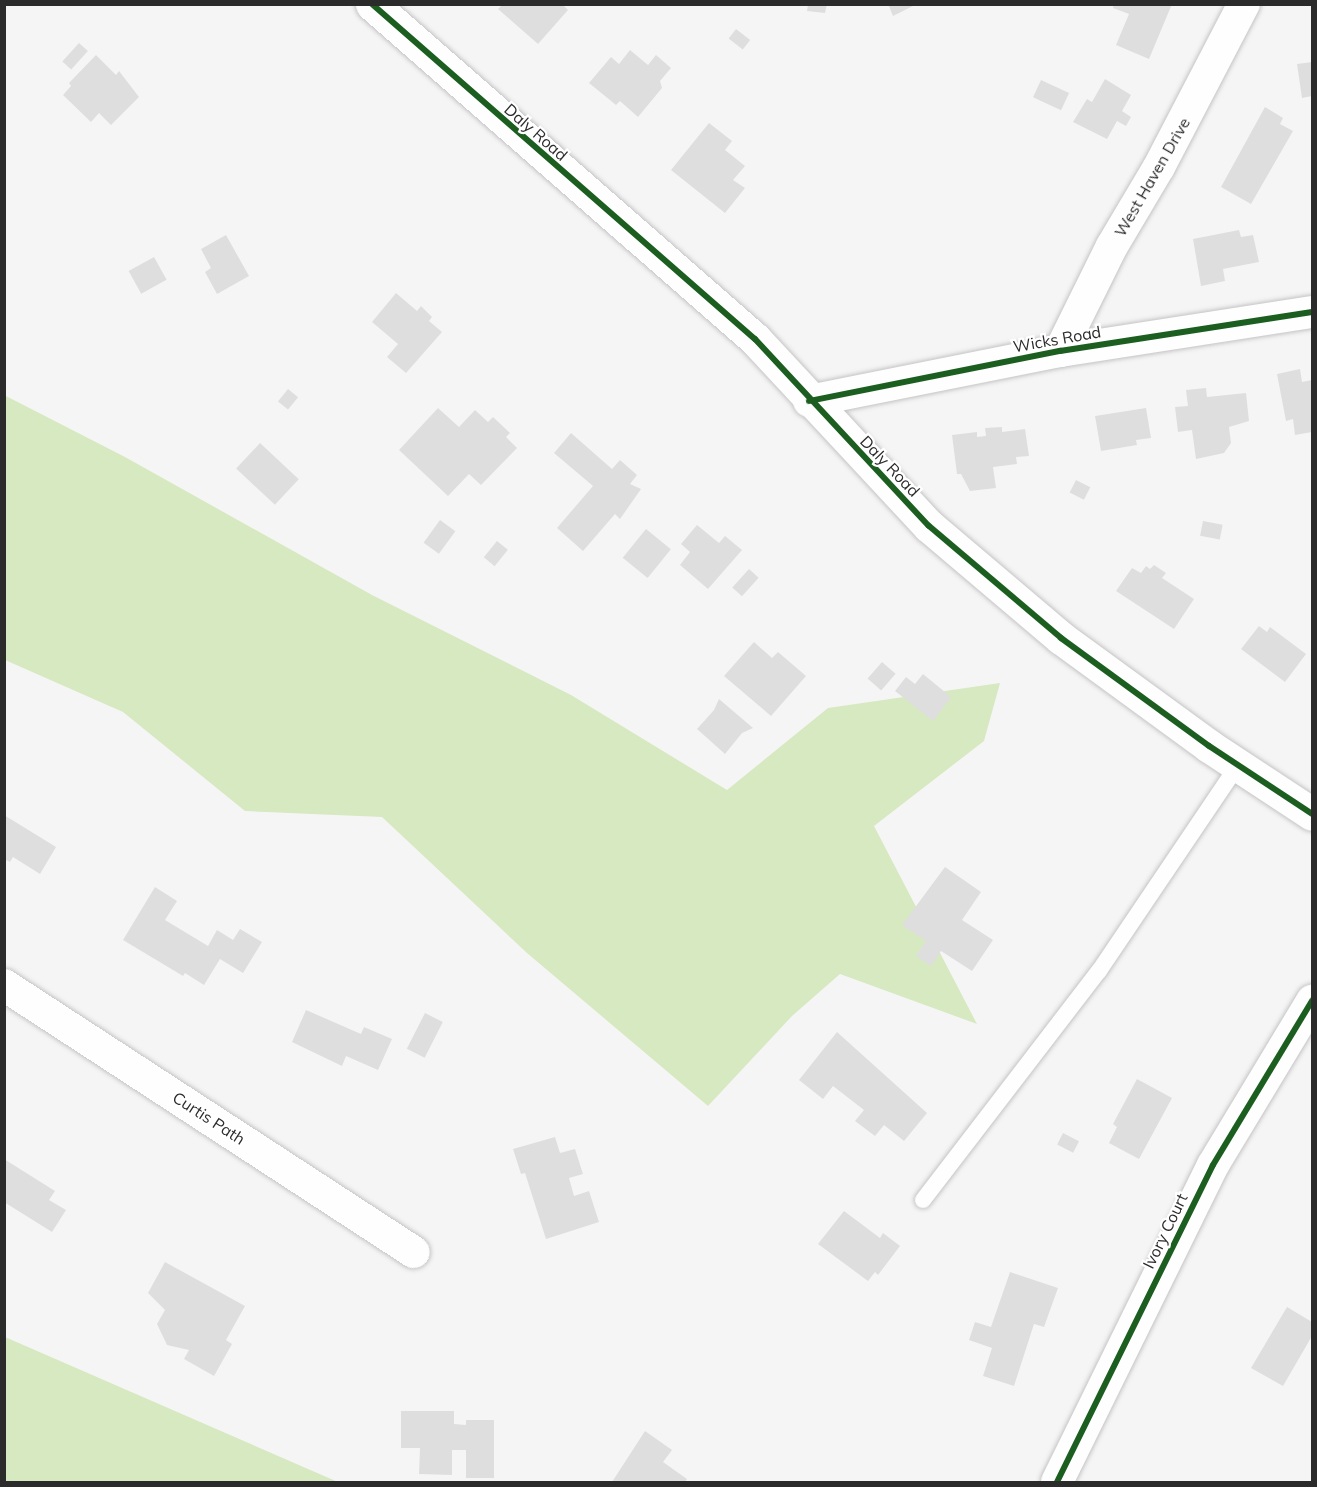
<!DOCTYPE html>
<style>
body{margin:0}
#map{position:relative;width:1317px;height:1487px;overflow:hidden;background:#f6f5f6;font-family:Mulish,sans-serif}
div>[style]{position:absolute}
.green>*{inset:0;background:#d6e9c1}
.building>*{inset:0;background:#dfdede;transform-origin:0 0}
.roads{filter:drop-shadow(0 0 2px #c5c4c5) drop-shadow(0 0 2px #c5c4c5)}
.lane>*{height:16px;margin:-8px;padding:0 8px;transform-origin:8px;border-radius:8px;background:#fefefe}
.street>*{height:32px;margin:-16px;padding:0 16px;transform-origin:16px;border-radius:16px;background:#fefefe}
.secondary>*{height:33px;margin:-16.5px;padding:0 16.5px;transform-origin:16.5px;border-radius:16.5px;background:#fefefe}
.cycleway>*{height:6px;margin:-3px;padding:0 3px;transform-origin:3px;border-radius:3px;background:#1b5e20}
span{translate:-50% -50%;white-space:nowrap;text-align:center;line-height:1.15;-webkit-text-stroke:4.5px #fff;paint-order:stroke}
.street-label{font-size:16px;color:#2c2b2c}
.frame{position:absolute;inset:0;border:6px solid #2c2b2c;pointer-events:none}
</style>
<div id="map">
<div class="green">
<div style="clip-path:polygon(4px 395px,125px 457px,372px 595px,571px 695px,727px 790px,828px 708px,1000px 683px,984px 741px,874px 826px,977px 1024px,840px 974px,792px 1016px,708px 1106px,527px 953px,382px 817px,245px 811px,123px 712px,5px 660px)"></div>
<div style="clip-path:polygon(4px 1337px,5px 1337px,338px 1482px,5px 1482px)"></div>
</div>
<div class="building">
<div style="clip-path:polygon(503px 4px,562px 4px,568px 10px,538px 44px,498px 9px)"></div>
<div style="clip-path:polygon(808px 4px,827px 4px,825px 13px,807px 11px)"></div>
<div style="clip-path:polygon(888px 4px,917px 4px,893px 16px)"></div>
<div style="clip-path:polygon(1114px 4px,1172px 4px,1149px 59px,1116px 45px,1129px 14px,1113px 8px)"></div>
<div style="left:736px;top:29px;width:18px;height:12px;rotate:38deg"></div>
<div style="left:79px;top:43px;width:12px;height:25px;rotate:42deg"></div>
<div style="clip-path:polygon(630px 50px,648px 65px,656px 55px,671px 68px,660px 81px,662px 88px,638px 117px,620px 101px,616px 105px,589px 83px,611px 57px,619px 64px)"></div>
<div style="clip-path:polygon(96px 55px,116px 75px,119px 71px,139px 97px,111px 125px,99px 113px,91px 122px,63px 95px,71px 86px,69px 83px)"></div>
<div style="clip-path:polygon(1312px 62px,1312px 96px,1302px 98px,1297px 64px)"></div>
<div style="clip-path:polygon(1105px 79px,1131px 95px,1122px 111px,1131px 117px,1126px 126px,1117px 121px,1107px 139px,1073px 122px,1087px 99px,1092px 102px)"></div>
<div style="left:1041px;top:80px;width:31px;height:19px;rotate:25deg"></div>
<div style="clip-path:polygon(1265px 107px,1283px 118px,1280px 124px,1293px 131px,1251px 204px,1221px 187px)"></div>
<div style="clip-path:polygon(709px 123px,732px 141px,725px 150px,745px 166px,733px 180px,745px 188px,725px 213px,671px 170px)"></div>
<div style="clip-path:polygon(1239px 230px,1241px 237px,1253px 235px,1259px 262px,1223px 269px,1225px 281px,1201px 286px,1193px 239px)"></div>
<div style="clip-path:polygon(226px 235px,249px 276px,217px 294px,205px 272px,211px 268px,201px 249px)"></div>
<div style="left:154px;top:257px;width:26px;height:29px;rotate:61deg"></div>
<div style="clip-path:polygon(396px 293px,417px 311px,421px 306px,432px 317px,429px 321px,442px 332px,406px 373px,387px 357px,398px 344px,372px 322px)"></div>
<div style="clip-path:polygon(1300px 369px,1302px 382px,1312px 380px,1312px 432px,1295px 435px,1293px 419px,1286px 421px,1277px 374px)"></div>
<div style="clip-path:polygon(1206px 388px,1207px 397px,1246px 393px,1249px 421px,1229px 427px,1231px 443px,1224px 453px,1196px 459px,1192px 430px,1178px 432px,1175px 407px,1188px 406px,1186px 390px)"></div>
<div style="left:288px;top:389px;width:13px;height:16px;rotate:39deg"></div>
<div style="clip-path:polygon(438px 408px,459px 427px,475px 410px,488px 422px,493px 417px,510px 433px,506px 437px,517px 448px,481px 485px,469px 474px,448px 496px,399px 450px)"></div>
<div style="clip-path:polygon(1146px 408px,1151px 438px,1136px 440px,1137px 445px,1101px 451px,1095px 416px)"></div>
<div style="clip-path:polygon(1002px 427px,1002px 432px,1025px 429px,1029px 456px,1016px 457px,1017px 464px,993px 467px,996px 488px,970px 491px,961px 474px,957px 474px,952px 435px,977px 432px,977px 437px,986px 436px,985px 428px)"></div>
<div style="clip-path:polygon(571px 433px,612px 469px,620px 460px,637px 475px,630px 484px,641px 489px,620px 519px,615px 514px,583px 551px,557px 528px,593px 486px,554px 453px)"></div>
<div style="left:260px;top:443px;width:53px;height:35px;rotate:43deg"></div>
<div style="left:1076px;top:480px;width:16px;height:14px;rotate:27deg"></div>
<div style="left:440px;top:520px;width:19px;height:28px;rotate:36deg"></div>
<div style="left:1203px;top:521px;width:20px;height:15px;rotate:11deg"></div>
<div style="clip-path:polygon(697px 525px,719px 543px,725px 536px,742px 550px,708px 589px,680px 565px,690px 552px,681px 544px)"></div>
<div style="left:646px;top:529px;width:32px;height:37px;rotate:39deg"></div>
<div style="left:497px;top:541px;width:14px;height:21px;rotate:39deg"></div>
<div style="clip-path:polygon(1154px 565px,1166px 573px,1162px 578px,1194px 599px,1174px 629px,1116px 591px,1132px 568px,1141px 573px,1146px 566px,1150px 569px)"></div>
<div style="left:749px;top:569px;width:13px;height:25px;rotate:42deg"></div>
<div style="clip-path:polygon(1259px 626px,1267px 632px,1270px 627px,1306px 654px,1285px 682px,1241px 649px)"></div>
<div style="clip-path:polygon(754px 642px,772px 658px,778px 652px,806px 676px,771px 716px,724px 676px)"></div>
<div style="left:882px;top:662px;width:18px;height:22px;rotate:41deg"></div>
<div style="clip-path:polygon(923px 674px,951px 697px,933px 721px,895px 691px,906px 677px,915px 684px)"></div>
<div style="clip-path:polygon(719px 699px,753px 728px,742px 733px,725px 754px,697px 729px,714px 710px)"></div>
<div style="clip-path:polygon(4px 815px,56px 847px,40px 874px,13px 857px,10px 862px,4px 859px)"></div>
<div style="clip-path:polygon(945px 867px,981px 892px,962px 920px,993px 940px,972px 971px,941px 951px,931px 966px,916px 956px,926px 941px,902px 925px)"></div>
<div style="clip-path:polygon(155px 887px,177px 901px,165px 920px,208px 946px,217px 930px,233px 940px,240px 929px,262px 942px,243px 973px,220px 959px,204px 985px,185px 973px,183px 976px,123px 940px)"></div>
<div style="clip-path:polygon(306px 1010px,361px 1034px,364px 1027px,392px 1039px,378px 1070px,346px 1056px,342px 1066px,292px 1042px)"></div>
<div style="left:425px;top:1013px;width:20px;height:40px;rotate:27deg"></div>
<div style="clip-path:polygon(837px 1032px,927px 1113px,904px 1141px,884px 1125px,875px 1136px,855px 1121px,864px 1110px,833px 1086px,823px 1099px,799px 1080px)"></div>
<div style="clip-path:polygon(1137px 1079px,1172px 1098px,1139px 1159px,1109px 1143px,1117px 1127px,1113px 1124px)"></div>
<div style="left:1063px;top:1133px;width:18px;height:13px;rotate:27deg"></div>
<div style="clip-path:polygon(555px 1137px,560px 1153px,575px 1149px,583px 1174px,569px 1178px,574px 1196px,589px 1191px,599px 1222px,546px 1239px,525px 1173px,521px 1174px,513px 1149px)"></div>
<div style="clip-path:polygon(4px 1159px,55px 1191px,49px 1200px,66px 1210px,52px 1232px,4px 1202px)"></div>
<div style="clip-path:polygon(844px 1211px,880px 1238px,883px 1233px,900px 1246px,878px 1275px,875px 1272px,868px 1281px,818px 1244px)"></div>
<div style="clip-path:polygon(165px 1262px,245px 1306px,226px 1340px,232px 1344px,214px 1376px,184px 1359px,189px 1350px,167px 1345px,157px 1324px,165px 1310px,148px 1293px)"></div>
<div style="clip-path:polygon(1010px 1272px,1058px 1288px,1044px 1327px,1034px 1324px,1014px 1386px,983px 1376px,992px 1348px,969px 1340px,975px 1322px,991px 1327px)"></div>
<div style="clip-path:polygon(1287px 1307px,1312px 1322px,1312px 1336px,1283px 1386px,1251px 1368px)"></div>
<div style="clip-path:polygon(401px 1411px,454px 1411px,454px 1424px,466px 1425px,466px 1420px,494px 1420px,494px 1478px,466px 1478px,466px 1450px,452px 1450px,452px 1475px,419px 1474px,420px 1448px,401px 1448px)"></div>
<div style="clip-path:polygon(645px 1431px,672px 1450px,663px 1462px,687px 1479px,685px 1482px,612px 1482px)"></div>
</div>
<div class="roads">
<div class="lane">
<div style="left:923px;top:1200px;width:289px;rotate:-52.5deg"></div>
<div style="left:1099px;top:971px;width:249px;rotate:-56deg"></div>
</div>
<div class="street">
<div style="left:1060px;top:351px;width:117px;rotate:-63.7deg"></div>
<div style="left:1112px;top:246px;width:92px;rotate:-59.3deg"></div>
<div style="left:1159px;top:167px;width:184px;rotate:-62.5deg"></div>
<div style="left:809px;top:401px;width:256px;rotate:-11.3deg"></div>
<div style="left:1060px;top:351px;width:255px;rotate:-8.8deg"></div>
<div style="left:4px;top:985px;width:489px;rotate:33.1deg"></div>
<div style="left:1057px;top:1482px;width:353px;rotate:-63.8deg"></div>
<div style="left:1213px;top:1165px;width:192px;rotate:-58.9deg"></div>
</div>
<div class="secondary">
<div style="left:372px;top:4px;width:509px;rotate:41.18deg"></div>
<div style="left:755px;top:339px;width:255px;rotate:47.1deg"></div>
<div style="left:929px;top:526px;width:173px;rotate:40.3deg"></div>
<div style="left:1061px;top:638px;width:183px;rotate:36.1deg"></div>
<div style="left:1209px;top:746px;width:123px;rotate:33.4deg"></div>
</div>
</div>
<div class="cycleway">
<div style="left:372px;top:4px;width:509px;rotate:41.18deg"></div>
<div style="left:755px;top:339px;width:255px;rotate:47.1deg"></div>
<div style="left:929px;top:526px;width:173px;rotate:40.3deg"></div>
<div style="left:1061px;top:638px;width:183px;rotate:36.1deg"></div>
<div style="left:1209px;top:746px;width:123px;rotate:33.4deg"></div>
<div style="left:809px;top:401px;width:256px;rotate:-11.3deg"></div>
<div style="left:1060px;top:351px;width:255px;rotate:-8.8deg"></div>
<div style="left:1057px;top:1482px;width:353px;rotate:-63.8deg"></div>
<div style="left:1213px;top:1165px;width:192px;rotate:-58.9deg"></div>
</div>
<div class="street-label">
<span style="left:536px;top:132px;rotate:41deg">Daly Road</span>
<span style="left:1152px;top:177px;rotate:-60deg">West Haven Drive</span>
<span style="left:1057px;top:339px;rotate:-10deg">Wicks Road</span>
<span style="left:890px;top:466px;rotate:46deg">Daly Road</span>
<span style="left:209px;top:1118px;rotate:33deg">Curtis Path</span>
<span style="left:1165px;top:1231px;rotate:-64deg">Ivory Court</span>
</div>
<div class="frame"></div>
</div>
